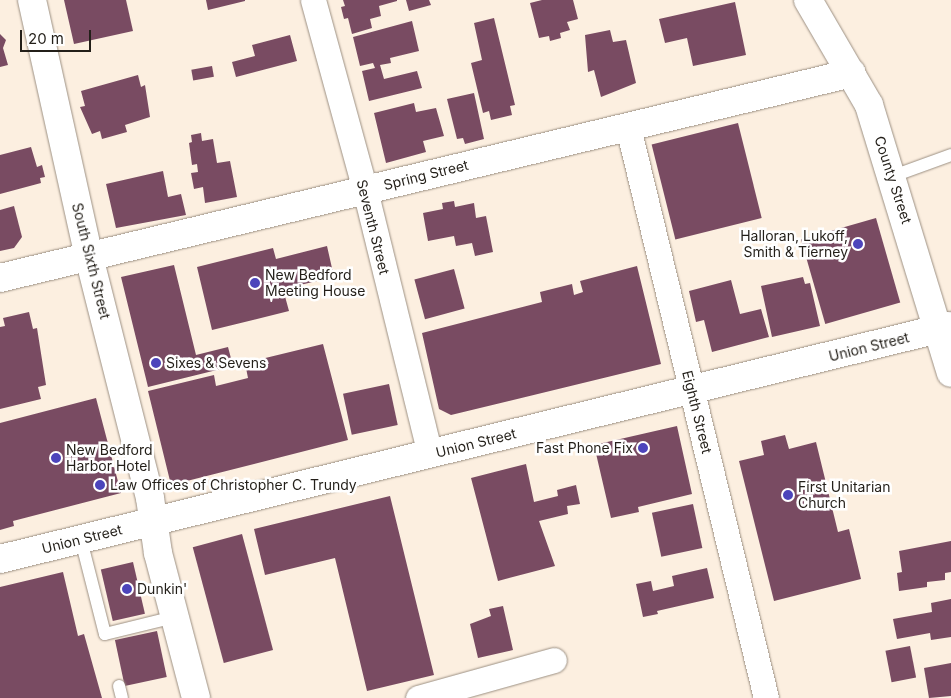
<!DOCTYPE html>
<style>
body{margin:0}
#map{position:relative;width:951px;height:698px;overflow:hidden;background:#fcefe0;font-family:Inter,sans-serif}
div>[style]{position:absolute}
.building>*{inset:0;background:#794b62;transform-origin:0 0}
.roads{filter:drop-shadow(0 0 1px #9c9083) drop-shadow(0 0 1px #9c9083)}
.lane>*{height:12px;margin:-6px;padding:0 6px;transform-origin:6px;border-radius:6px;background:#fff}
.street>*{height:25px;margin:-12.5px;padding:0 12.5px;transform-origin:12.5px;border-radius:12.5px;background:#fff}
.secondary>*{height:28px;margin:-14px;padding:0 14px;transform-origin:14px;border-radius:14px;background:#fff}
.dots>*{width:14px;height:14px;translate:-50% -50%;box-sizing:border-box;border:2px solid #fff;border-radius:50%}
span{translate:-50% -50%;white-space:nowrap;text-align:center;line-height:1.15;-webkit-text-stroke:5px #fff;paint-order:stroke}
.street-label{font-size:14px;color:#231f19}
.poi-label{font-size:14px;color:#231f19}
.right{translate:-100% -50%;text-align:right}
.left{translate:0 -50%;text-align:left}
.scale{position:absolute;left:20px;top:30px;width:71px;height:22px;box-sizing:border-box;border:2px solid #231f19;border-top:0;padding-left:6px;font-size:15px;line-height:18px;white-space:nowrap;color:#231f19;-webkit-text-stroke:4px #fff;paint-order:stroke}
</style>
<div id="map">
<div class="building">
<div style="clip-path:polygon(64px 0,126px 0,133px 31px,74px 44px)"></div>
<div style="clip-path:polygon(206px 0,245px 0,245px 1px,208px 10px)"></div>
<div style="clip-path:polygon(343px 0,397px 0,397px 1px,379px 6px,381px 16px,370px 19px,372px 28px,352px 34px,348px 18px,344px 19px,341px 7px,345px 6px)"></div>
<div style="clip-path:polygon(406px 0,429px 0,431px 5px,409px 11px)"></div>
<div style="clip-path:polygon(542px 0,573px 0,578px 19px,567px 22px,570px 30px,560px 33px,561px 38px,550px 41px,549px 36px,539px 38px,530px 3px)"></div>
<div style="clip-path:polygon(735px 2px,746px 55px,693px 66px,687px 38px,665px 43px,659px 19px)"></div>
<div style="clip-path:polygon(494px 18px,515px 105px,510px 106px,512px 115px,491px 120px,489px 111px,483px 113px,471px 63px,482px 60px,474px 23px)"></div>
<div style="clip-path:polygon(412px 21px,419px 51px,390px 58px,391px 63px,380px 65px,384px 79px,417px 71px,422px 88px,369px 101px,362px 71px,375px 68px,373px 63px,360px 66px,353px 37px)"></div>
<div style="clip-path:polygon(610px 30px,613px 42px,626px 40px,636px 83px,601px 97px,594px 70px,588px 72px,585px 35px)"></div>
<div style="clip-path:polygon(0 34px,6px 40px,3px 48px,8px 65px,0 67px)"></div>
<div style="clip-path:polygon(290px 35px,297px 61px,236px 77px,232px 62px,255px 56px,252px 45px)"></div>
<div style="left:212px;top:66px;width:11px;height:21px;rotate:80deg"></div>
<div style="clip-path:polygon(138px 75px,141px 87px,145px 85px,150px 117px,125px 125px,127px 132px,102px 139px,100px 131px,92px 134px,80px 107px,85px 106px,81px 91px)"></div>
<div style="clip-path:polygon(474px 93px,484px 139px,465px 144px,463px 138px,457px 139px,447px 99px)"></div>
<div style="clip-path:polygon(414px 103px,416px 112px,436px 108px,444px 136px,423px 141px,426px 152px,386px 163px,374px 113px)"></div>
<div style="left:738px;top:123px;width:98px;height:89px;rotate:76deg"></div>
<div style="clip-path:polygon(201px 133px,202px 141px,213px 139px,217px 163px,230px 161px,237px 197px,205px 203px,203px 187px,194px 189px,191px 173px,198px 172px,197px 164px,192px 165px,189px 143px,192px 142px,191px 135px)"></div>
<div style="clip-path:polygon(31px 147px,37px 167px,42px 165px,45px 177px,40px 178px,41px 183px,0 194px,0 155px)"></div>
<div style="clip-path:polygon(163px 171px,168px 197px,181px 194px,186px 215px,116px 228px,106px 184px)"></div>
<div style="clip-path:polygon(454px 201px,455px 207px,474px 203px,476px 218px,486px 216px,493px 252px,475px 256px,472px 243px,456px 246px,454px 236px,428px 241px,423px 213px,443px 209px,442px 203px)"></div>
<div style="clip-path:polygon(14px 206px,22px 237px,14px 248px,0 251px,0 210px)"></div>
<div style="left:876px;top:218px;width:88px;height:78px;rotate:74deg"></div>
<div style="clip-path:polygon(327px 246px,334px 277px,283px 289px,289px 311px,212px 330px,197px 267px,273px 248px,276px 259px)"></div>
<div style="clip-path:polygon(174px 265px,196px 355px,228px 347px,233px 366px,148px 387px,121px 277px)"></div>
<div style="clip-path:polygon(637px 266px,661px 364px,451px 415px,439px 409px,422px 333px,542px 302px,540px 292px,572px 284px,574px 295px,583px 292px,580px 281px)"></div>
<div style="left:454px;top:269px;width:41px;height:41px;rotate:75deg"></div>
<div style="clip-path:polygon(803px 277px,805px 284px,810px 283px,820px 326px,772px 337px,761px 286px)"></div>
<div style="clip-path:polygon(731px 280px,740px 314px,761px 309px,769px 337px,712px 352px,704px 320px,696px 322px,689px 291px)"></div>
<div style="clip-path:polygon(29px 312px,33px 329px,37px 328px,46px 385px,38px 387px,41px 399px,0 409px,0 327px,5px 326px,3px 318px)"></div>
<div style="clip-path:polygon(323px 344px,348px 440px,171px 485px,148px 391px,214px 375px,216px 386px,248px 378px,245px 363px)"></div>
<div style="left:389px;top:384px;width:42px;height:47px;rotate:78deg"></div>
<div style="clip-path:polygon(96px 398px,121px 493px,13px 521px,14px 526px,0 530px,0 423px)"></div>
<div style="clip-path:polygon(677px 426px,692px 494px,638px 507px,639px 512px,611px 518px,594px 445px)"></div>
<div style="clip-path:polygon(785px 435px,789px 449px,816px 442px,838px 532px,849px 529px,861px 579px,774px 601px,739px 461px,764px 455px,761px 441px)"></div>
<div style="clip-path:polygon(526px 464px,534px 502px,558px 496px,557px 490px,576px 485px,580px 504px,567px 506px,568px 514px,539px 521px,555px 566px,498px 581px,471px 478px)"></div>
<div style="clip-path:polygon(390px 496px,434px 675px,367px 691px,335px 558px,265px 575px,254px 529px)"></div>
<div style="left:693px;top:504px;width:45px;height:42px;rotate:78deg"></div>
<div style="left:242px;top:534px;width:120px;height:51px;rotate:75deg"></div>
<div style="clip-path:polygon(951px 541px,951px 572px,945px 573px,945px 580px,927px 582px,927px 587px,899px 591px,897px 573px,902px 572px,899px 551px)"></div>
<div style="left:133px;top:562px;width:53px;height:33px;rotate:77deg"></div>
<div style="clip-path:polygon(707px 568px,714px 598px,657px 611px,658px 614px,643px 617px,636px 584px,651px 581px,653px 591px,674px 586px,672px 576px)"></div>
<div style="clip-path:polygon(63px 572px,78px 636px,84px 634px,102px 698px,0 698px,0 587px)"></div>
<div style="clip-path:polygon(951px 599px,951px 637px,931px 640px,930px 633px,897px 639px,893px 619px,932px 612px,931px 603px)"></div>
<div style="clip-path:polygon(503px 606px,513px 650px,478px 658px,470px 624px,491px 616px,489px 609px)"></div>
<div style="left:157px;top:631px;width:47px;height:43px;rotate:78deg"></div>
<div style="left:910px;top:646px;width:32px;height:25px;rotate:79deg"></div>
<div style="clip-path:polygon(951px 663px,951px 696px,929px 698px,924px 668px)"></div>
</div>
<div class="roads">
<div class="lane">
<div style="left:893px;top:176px;width:62px;rotate:-19.9deg"></div>
<div style="left:81px;top:540px;width:97px;rotate:75.7deg"></div>
<div style="left:105px;top:634px;width:72px;rotate:-13.7deg"></div>
<div style="left:119px;top:686px;width:12px;rotate:76deg"></div>
</div>
<div class="street">
<div style="left:313px;top:0;width:197px;rotate:74.7deg"></div>
<div style="left:365px;top:190px;width:272px;rotate:76.2deg"></div>
<div style="left:628px;top:127px;width:587px;rotate:76.41deg"></div>
<div style="left:418px;top:698px;width:141px;rotate:-15.6deg"></div>
</div>
<div class="secondary">
<div style="left:32px;top:0;width:263px;rotate:77.5deg"></div>
<div style="left:89px;top:257px;width:249px;rotate:75.8deg"></div>
<div style="left:150px;top:498px;width:56px;rotate:81.7deg"></div>
<div style="left:158px;top:553px;width:150px;rotate:75.3deg"></div>
<div style="left:808px;top:0;width:121px;rotate:59.8deg"></div>
<div style="left:869px;top:105px;width:280px;rotate:73deg"></div>
<div style="left:0;top:278px;width:876px;rotate:-13.53deg"></div>
<div style="left:0;top:559px;width:979px;rotate:-13.77deg"></div>
</div>
</div>
<div class="dots">
<div style="left:858px;top:244px;background:#4c44bb"></div>
<div style="left:255px;top:283px;background:#4c44bb"></div>
<div style="left:156px;top:363px;background:#4c44bb"></div>
<div style="left:643px;top:448px;background:#4c44bb"></div>
<div style="left:56px;top:458px;background:#4c44bb"></div>
<div style="left:100px;top:485px;background:#4c44bb"></div>
<div style="left:788px;top:495px;background:#4c44bb"></div>
<div style="left:127px;top:589px;background:#4c44bb"></div>
</div>
<div class="street-label">
<span style="left:426px;top:175px;rotate:-14deg">Spring Street</span>
<span style="left:893px;top:180px;rotate:72deg">County Street</span>
<span style="left:373px;top:227px;rotate:76deg">Seventh Street</span>
<span style="left:91px;top:261px;rotate:76deg">South Sixth Street</span>
<span style="left:869px;top:347px;rotate:-14deg">Union Street</span>
<span style="left:697px;top:412px;rotate:76deg">Eighth Street</span>
<span style="left:476px;top:443px;rotate:-14deg">Union Street</span>
<span style="left:82px;top:539px;rotate:-14deg">Union Street</span>
</div>
<div class="poi-label">
<span class="right" style="left:848px;top:244px">Halloran, Lukoff,<br>Smith &amp; Tierney</span>
<span class="left" style="left:265px;top:283px">New Bedford<br>Meeting House</span>
<span class="left" style="left:166px;top:363px">Sixes &amp; Sevens</span>
<span class="right" style="left:633px;top:448px">Fast Phone Fix</span>
<span class="left" style="left:66px;top:458px">New Bedford<br>Harbor Hotel</span>
<span class="left" style="left:110px;top:485px">Law Offices of Christopher C. Trundy</span>
<span class="left" style="left:798px;top:495px">First Unitarian<br>Church</span>
<span class="left" style="left:137px;top:589px">Dunkin'</span>
</div>
<div class="scale">20 m</div>
</div>
